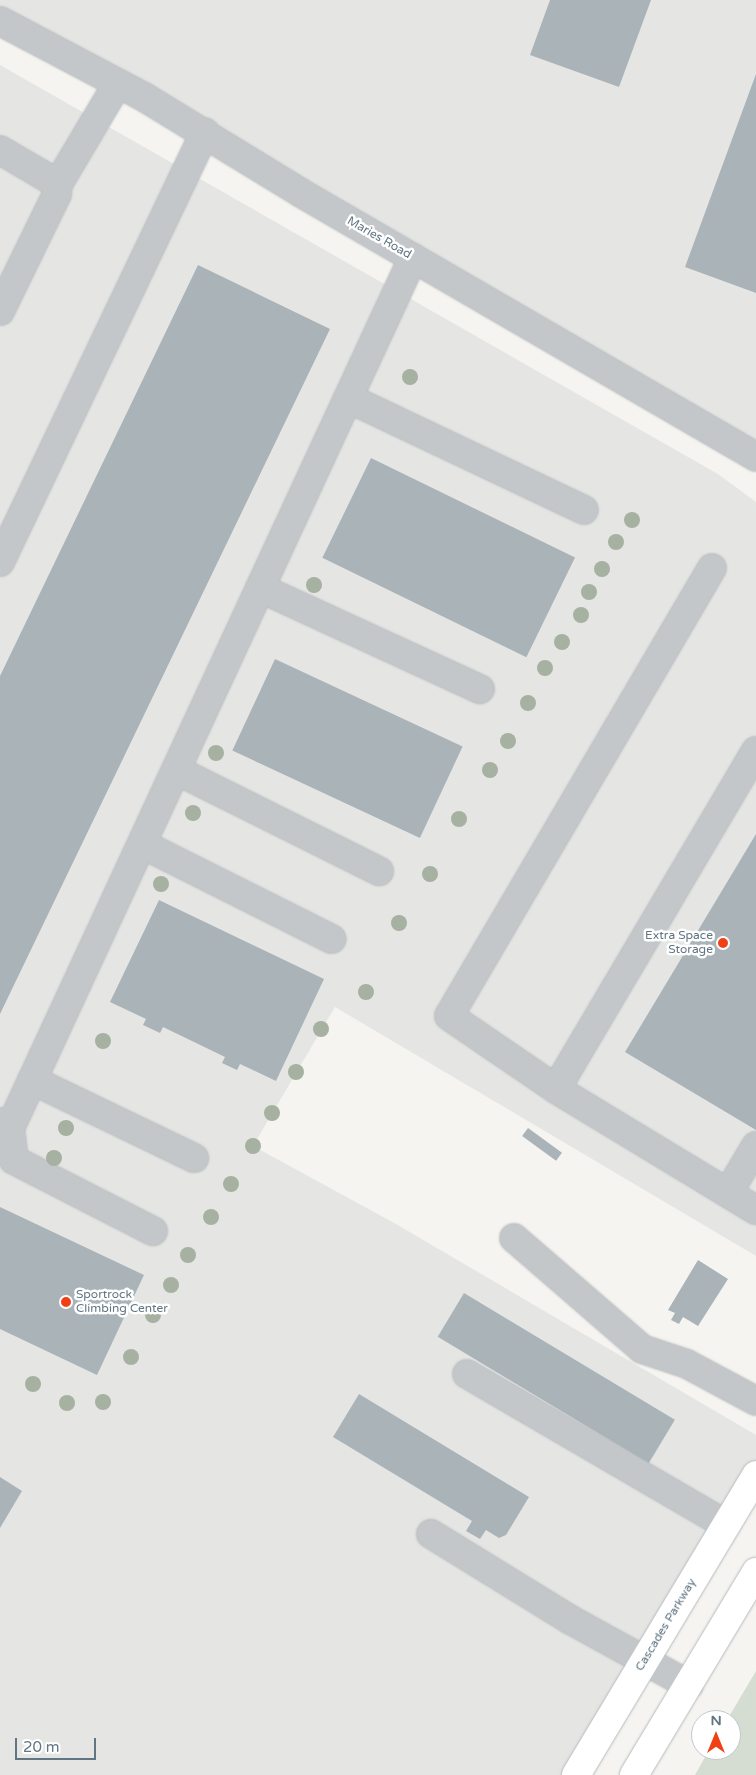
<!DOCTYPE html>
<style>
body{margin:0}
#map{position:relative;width:756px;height:1775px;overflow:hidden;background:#f5f4f0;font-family:"Varela Round",sans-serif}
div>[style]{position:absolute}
.built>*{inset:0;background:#e5e6e3}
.green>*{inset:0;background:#d5dcd1}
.building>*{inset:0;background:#aab3b8;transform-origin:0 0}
.roads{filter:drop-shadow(0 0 1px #b6babe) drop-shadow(0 0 1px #b6babe)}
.minor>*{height:28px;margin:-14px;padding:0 14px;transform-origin:14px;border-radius:14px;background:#c3c7ca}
.major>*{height:28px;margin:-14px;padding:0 14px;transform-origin:14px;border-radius:14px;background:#fff}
.trees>*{width:16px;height:16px;margin:-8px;border-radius:50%;background:#a6b1a1}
.dots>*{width:14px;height:14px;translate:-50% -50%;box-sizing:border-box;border:2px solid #fff;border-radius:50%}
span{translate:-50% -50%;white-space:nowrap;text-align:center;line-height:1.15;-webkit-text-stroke:5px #fff;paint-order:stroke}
.street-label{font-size:12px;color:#617583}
.poi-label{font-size:12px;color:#617583}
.right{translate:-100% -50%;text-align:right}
.left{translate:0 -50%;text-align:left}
.north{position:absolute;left:691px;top:1710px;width:50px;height:50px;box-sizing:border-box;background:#fff;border:1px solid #c0c8cd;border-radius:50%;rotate:0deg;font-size:14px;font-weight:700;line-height:20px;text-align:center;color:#617583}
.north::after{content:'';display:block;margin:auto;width:18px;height:22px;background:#ef4115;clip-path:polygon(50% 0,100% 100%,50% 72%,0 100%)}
.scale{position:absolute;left:15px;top:1738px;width:81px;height:22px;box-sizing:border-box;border:2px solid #617583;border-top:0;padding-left:6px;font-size:15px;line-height:18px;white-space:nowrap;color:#617583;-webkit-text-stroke:4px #fff;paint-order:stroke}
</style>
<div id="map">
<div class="built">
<div style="clip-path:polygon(0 0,756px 0,756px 457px,0 21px)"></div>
<div style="clip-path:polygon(0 65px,718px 474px,756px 502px,756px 1256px,335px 1007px,253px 1146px,396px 1224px,756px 1435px,756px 1475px,576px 1775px,0 1775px)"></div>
</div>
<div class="green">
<div style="clip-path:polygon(756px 1671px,756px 1775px,695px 1775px,709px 1750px,731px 1750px,731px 1720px,727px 1720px)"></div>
</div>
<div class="building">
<div style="clip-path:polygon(550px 0,651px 0,619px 87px,530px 55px)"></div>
<div style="clip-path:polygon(756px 74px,756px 293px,685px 267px)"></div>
<div style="clip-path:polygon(198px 265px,330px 329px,0 1014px,0 676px)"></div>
<div style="left:371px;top:458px;width:227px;height:111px;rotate:26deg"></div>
<div style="left:275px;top:659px;width:207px;height:101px;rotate:25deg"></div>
<div style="clip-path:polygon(756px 834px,756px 1130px,625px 1052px)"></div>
<div style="clip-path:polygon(159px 900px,324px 979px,276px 1081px,240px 1064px,237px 1070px,222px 1063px,225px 1057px,163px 1027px,160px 1033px,143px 1025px,146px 1019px,110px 1002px)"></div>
<div style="left:528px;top:1128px;width:42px;height:10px;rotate:36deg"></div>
<div style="clip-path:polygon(0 1207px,144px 1275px,97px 1375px,0 1329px)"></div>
<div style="clip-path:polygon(698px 1260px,728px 1279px,698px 1326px,683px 1317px,679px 1324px,671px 1320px,675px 1313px,668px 1310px)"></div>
<div style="left:464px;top:1293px;width:246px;height:51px;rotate:31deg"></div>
<div style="clip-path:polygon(359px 1394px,529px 1497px,506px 1535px,499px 1538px,486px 1530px,480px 1539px,466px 1531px,472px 1521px,333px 1437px)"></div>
<div style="clip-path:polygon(0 1477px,22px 1491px,0 1528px)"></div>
</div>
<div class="roads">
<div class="minor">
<div style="left:0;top:21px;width:163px;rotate:27.8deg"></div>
<div style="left:144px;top:97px;width:184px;rotate:31.4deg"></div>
<div style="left:301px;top:193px;width:526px;rotate:30.12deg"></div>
<div style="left:0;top:150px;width:67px;rotate:30.4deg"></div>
<div style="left:58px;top:184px;width:117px;rotate:-59.3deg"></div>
<div style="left:0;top:311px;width:130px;rotate:-64deg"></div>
<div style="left:57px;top:194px;width:10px;rotate:-84deg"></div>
<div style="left:348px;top:398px;width:261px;rotate:25.4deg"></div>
<div style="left:0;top:562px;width:476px;rotate:-64.5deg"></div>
<div style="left:712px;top:568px;width:519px;rotate:120.42deg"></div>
<div style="left:449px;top:1016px;width:130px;rotate:34.3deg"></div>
<div style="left:556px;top:1089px;width:393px;rotate:-59.4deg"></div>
<div style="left:260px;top:588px;width:242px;rotate:24.7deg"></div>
<div style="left:176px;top:770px;width:227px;rotate:26.5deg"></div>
<div style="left:142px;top:844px;width:212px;rotate:26.6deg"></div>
<div style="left:32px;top:1080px;width:180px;rotate:25.7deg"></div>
<div style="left:556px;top:1089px;width:234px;rotate:31.2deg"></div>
<div style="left:0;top:1122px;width:12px;rotate:31deg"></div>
<div style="left:10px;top:1128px;width:959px;rotate:-65.15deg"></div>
<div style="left:10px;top:1128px;width:32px;rotate:83deg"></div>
<div style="left:14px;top:1160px;width:156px;rotate:27.1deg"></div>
<div style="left:728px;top:1193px;width:55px;rotate:-59.2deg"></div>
<div style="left:514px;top:1238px;width:169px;rotate:40.9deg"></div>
<div style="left:642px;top:1349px;width:47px;rotate:18.4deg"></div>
<div style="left:687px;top:1364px;width:78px;rotate:28.2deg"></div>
<div style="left:467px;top:1374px;width:300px;rotate:30.2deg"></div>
<div style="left:431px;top:1534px;width:162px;rotate:31.6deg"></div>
<div style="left:569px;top:1619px;width:137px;rotate:28.8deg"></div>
</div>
<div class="major">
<div style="left:576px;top:1775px;width:350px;rotate:-59deg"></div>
<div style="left:634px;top:1775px;width:237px;rotate:-59deg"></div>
</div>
</div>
<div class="trees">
<div style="left:410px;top:377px"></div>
<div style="left:632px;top:520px"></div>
<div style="left:616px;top:542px"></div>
<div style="left:602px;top:569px"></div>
<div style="left:314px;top:585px"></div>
<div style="left:589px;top:592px"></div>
<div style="left:581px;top:615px"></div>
<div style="left:562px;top:642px"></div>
<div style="left:545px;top:668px"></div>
<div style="left:528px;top:703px"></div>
<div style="left:508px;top:741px"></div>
<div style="left:216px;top:753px"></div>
<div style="left:490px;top:770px"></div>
<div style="left:193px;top:813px"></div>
<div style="left:459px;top:819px"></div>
<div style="left:430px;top:874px"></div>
<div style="left:161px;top:884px"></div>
<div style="left:399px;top:923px"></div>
<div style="left:366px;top:992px"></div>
<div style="left:321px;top:1029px"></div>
<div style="left:103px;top:1041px"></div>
<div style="left:296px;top:1072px"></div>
<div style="left:272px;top:1113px"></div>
<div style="left:66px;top:1128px"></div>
<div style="left:253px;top:1146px"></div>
<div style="left:54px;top:1158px"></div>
<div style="left:231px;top:1184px"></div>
<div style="left:211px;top:1217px"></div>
<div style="left:188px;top:1255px"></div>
<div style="left:171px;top:1285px"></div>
<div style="left:153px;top:1315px"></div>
<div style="left:131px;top:1357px"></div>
<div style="left:33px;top:1384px"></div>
<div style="left:103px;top:1402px"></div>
<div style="left:67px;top:1403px"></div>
</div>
<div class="dots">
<div style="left:723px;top:943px;background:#ef4115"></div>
<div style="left:66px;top:1302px;background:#ef4115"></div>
</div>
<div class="street-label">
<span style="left:379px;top:238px;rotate:30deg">Maries Road</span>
<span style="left:666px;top:1625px;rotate:-59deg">Cascades Parkway</span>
</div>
<div class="poi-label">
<span class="right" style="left:713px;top:943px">Extra Space<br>Storage</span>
<span class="left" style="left:76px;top:1302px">Sportrock<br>Climbing Center</span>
</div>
<div class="north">N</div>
<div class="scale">20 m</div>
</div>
